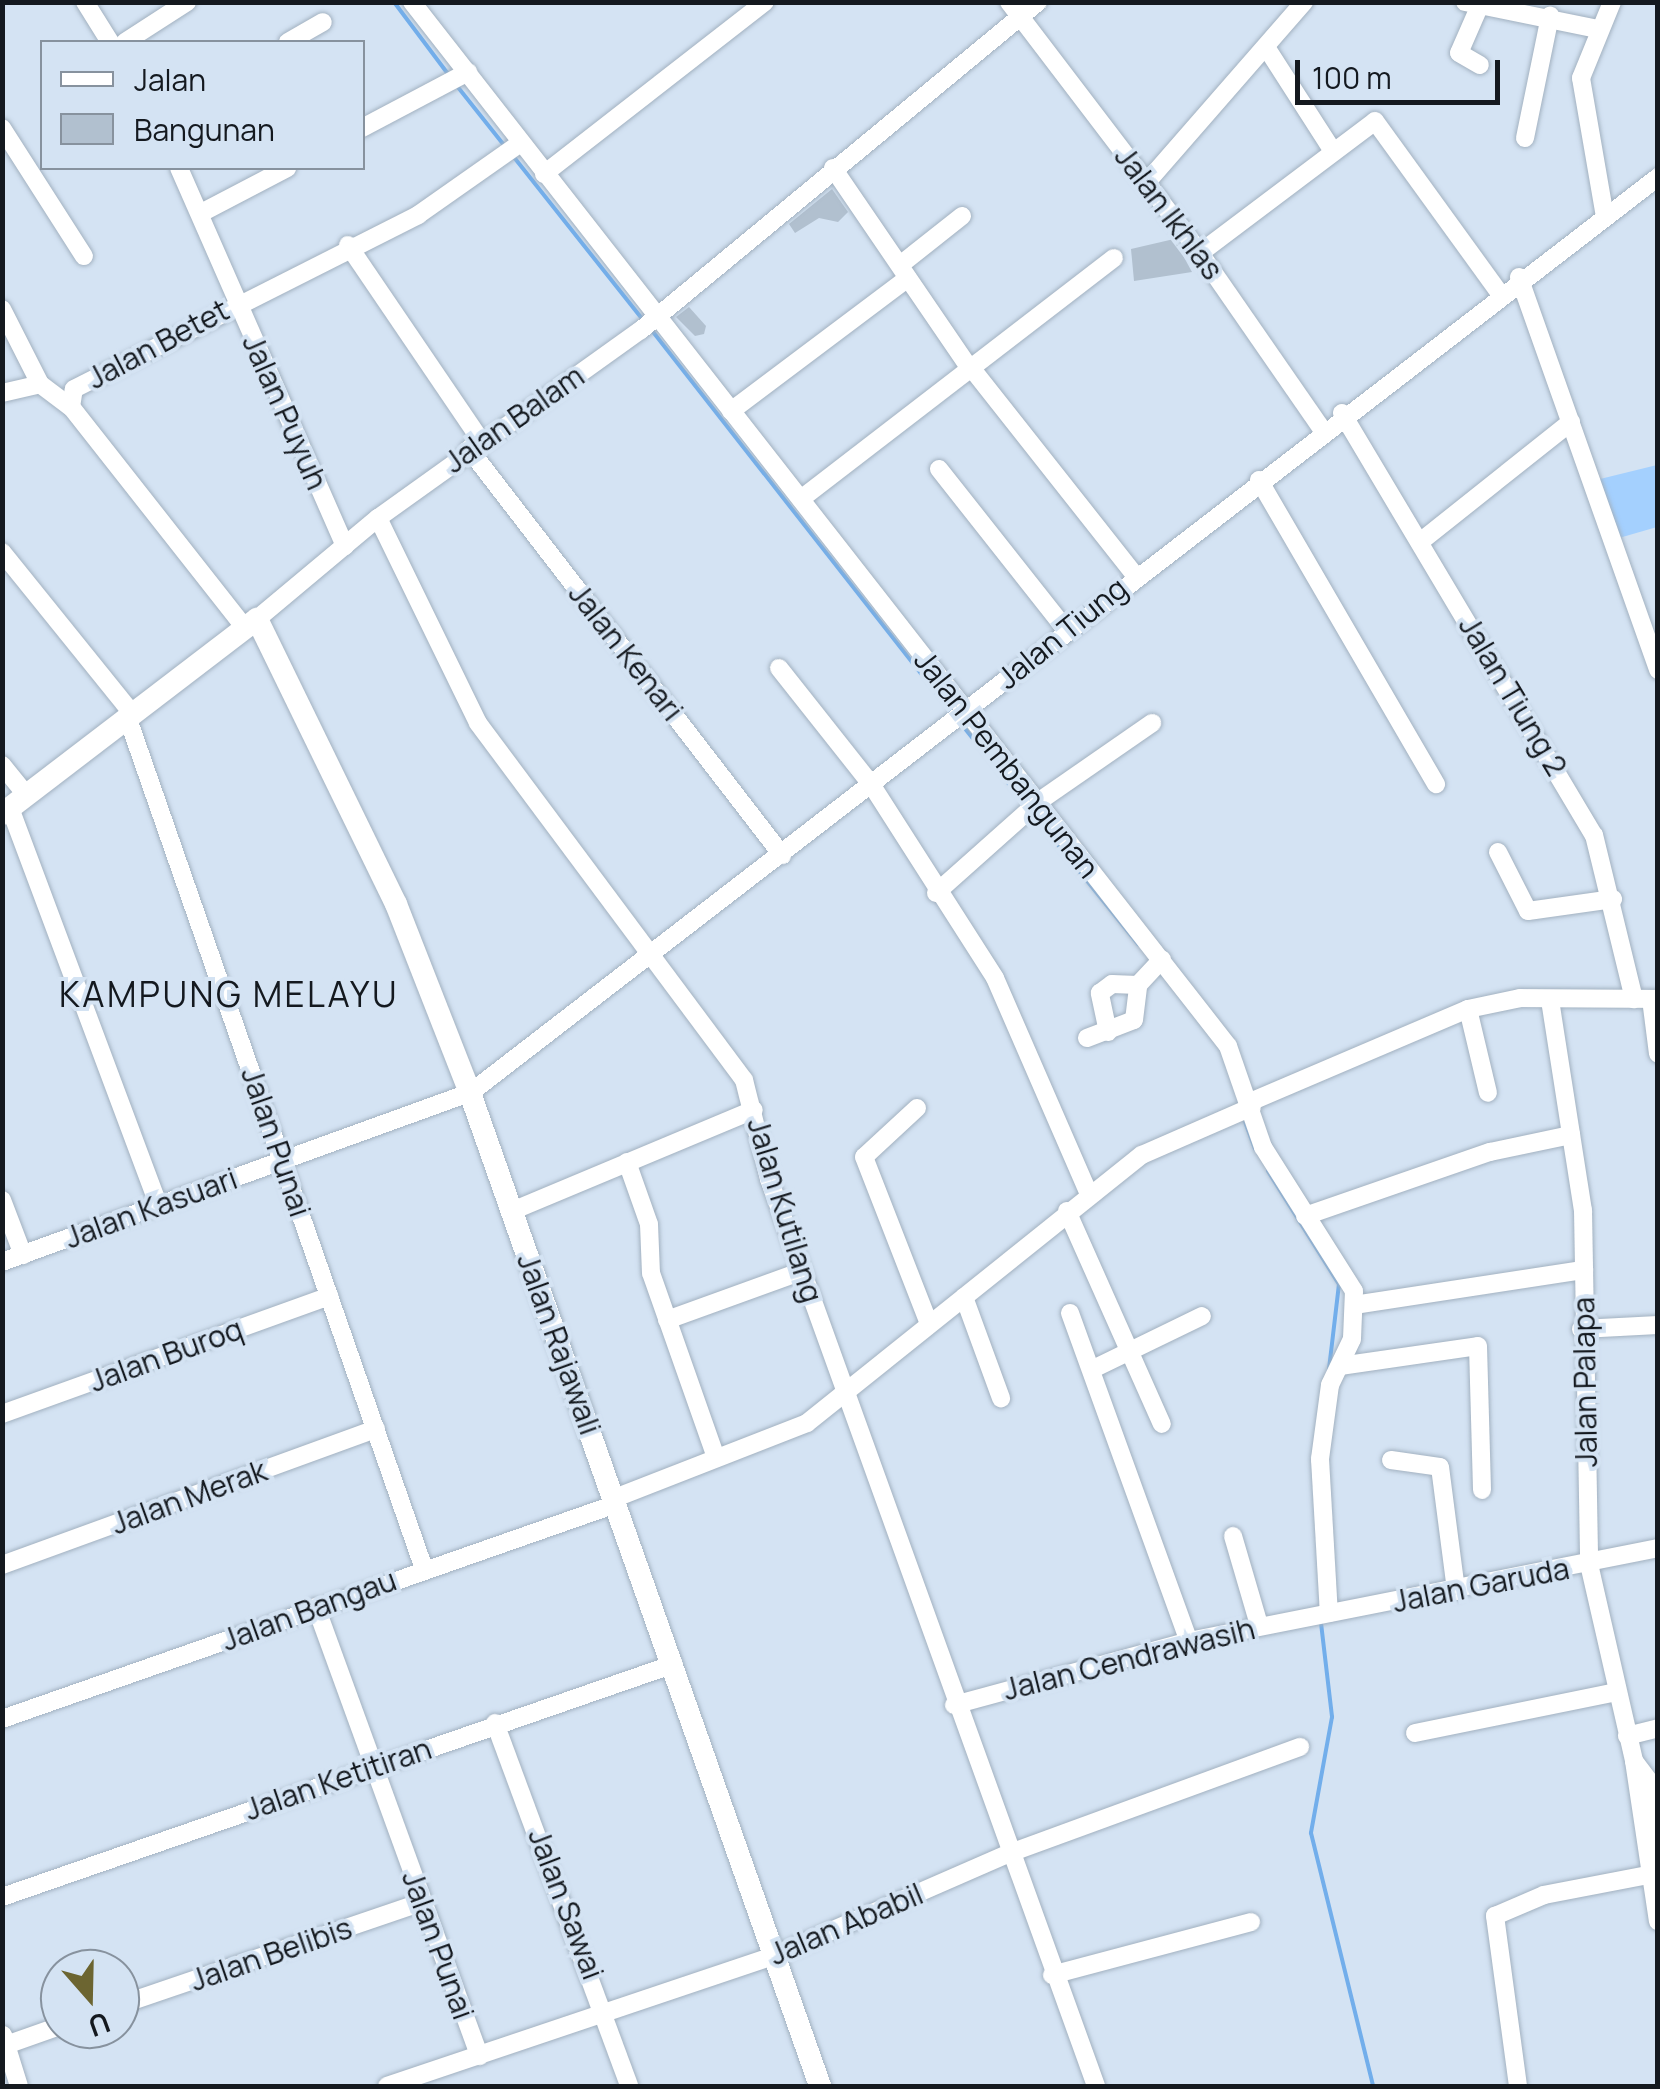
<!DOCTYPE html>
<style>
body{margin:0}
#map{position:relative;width:1660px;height:2089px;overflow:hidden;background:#d4e3f3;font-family:Manrope,sans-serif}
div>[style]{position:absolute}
.green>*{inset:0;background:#a4d0fe}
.stream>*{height:4px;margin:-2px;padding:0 2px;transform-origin:2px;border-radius:2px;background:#72aeeb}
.building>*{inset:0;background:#b1c0cf}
.roads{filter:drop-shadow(0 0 2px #a2b1c0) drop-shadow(0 0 2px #a2b1c0)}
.minor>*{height:18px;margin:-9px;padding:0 9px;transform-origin:9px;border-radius:9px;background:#fff}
.major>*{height:22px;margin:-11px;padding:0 11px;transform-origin:11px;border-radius:11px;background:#fff}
span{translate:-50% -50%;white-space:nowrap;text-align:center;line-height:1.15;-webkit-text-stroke:8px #d4e3f3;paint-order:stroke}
.street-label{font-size:30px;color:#14191f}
.quarter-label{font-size:35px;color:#14191f;letter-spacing:2.5px}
.frame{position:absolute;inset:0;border:5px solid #14191f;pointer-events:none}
.legend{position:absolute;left:40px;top:40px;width:325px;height:130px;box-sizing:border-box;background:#d4e3f3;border:2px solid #87929e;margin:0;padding:12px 18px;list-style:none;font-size:30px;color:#14191f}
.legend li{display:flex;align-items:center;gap:20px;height:50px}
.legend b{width:50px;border:2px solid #87929e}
.north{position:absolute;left:40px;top:1949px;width:100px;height:100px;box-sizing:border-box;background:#d4e3f3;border:2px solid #87929e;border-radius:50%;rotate:160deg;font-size:28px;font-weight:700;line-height:40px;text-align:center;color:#14191f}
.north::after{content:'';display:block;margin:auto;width:35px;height:45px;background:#6c6531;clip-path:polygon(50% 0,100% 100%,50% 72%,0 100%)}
.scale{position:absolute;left:1295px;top:60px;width:205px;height:45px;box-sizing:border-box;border:5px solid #14191f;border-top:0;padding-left:12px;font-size:30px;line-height:35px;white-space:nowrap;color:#14191f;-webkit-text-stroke:8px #d4e3f3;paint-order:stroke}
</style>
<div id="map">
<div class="green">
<div style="clip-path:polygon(1657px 465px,1657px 527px,1619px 538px,1596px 480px)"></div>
</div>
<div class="stream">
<div style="left:394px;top:2px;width:90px;rotate:53.1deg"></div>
<div style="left:457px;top:86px;width:75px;rotate:51.5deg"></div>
<div style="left:513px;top:156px;width:211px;rotate:51.6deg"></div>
<div style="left:650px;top:328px;width:491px;rotate:51.9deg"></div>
<div style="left:959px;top:721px;width:106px;rotate:51.5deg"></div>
<div style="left:1034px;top:815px;width:166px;rotate:51.1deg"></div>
<div style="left:1243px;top:1116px;width:35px;rotate:70deg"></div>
<div style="left:1268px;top:1171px;width:133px;rotate:57.9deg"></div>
<div style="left:1339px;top:1284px;width:86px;rotate:96.7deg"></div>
<div style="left:1321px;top:1623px;width:95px;rotate:83.3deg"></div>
<div style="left:1332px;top:1717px;width:118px;rotate:100.3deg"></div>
<div style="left:1311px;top:1833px;width:260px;rotate:76.2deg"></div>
</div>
<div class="building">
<div style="clip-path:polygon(832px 189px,848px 212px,838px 222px,819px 218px,795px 233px,789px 224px)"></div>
<div style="clip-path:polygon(1174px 239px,1192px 272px,1134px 281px,1131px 249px)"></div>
<div style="clip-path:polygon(689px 307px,706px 326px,704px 334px,695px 336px,676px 317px)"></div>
</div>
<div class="roads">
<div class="minor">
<div style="left:85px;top:2px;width:47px;rotate:58deg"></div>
<div style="left:412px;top:2px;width:1325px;rotate:51.99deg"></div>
<div style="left:1228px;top:1046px;width:107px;rotate:70.9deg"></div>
<div style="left:1263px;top:1147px;width:170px;rotate:57.7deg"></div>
<div style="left:1354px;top:1291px;width:48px;rotate:92.4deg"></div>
<div style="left:1352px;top:1339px;width:51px;rotate:115.6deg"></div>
<div style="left:1330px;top:1385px;width:75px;rotate:97.7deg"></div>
<div style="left:1320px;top:1459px;width:154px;rotate:86.7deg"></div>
<div style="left:1009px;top:2px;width:315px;rotate:52.7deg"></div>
<div style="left:1200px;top:253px;width:214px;rotate:55.3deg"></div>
<div style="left:1465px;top:2px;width:136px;rotate:11.5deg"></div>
<div style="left:1480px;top:5px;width:52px;rotate:113.6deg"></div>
<div style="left:1459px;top:53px;width:24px;rotate:30deg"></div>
<div style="left:125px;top:42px;width:74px;rotate:-32.8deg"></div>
<div style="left:288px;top:42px;width:40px;rotate:-29.7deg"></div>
<div style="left:1266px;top:47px;width:122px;rotate:57.3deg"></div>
<div style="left:2px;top:128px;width:152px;rotate:57.4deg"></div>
<div style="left:362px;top:128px;width:120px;rotate:-27.8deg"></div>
<div style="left:1525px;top:138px;width:125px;rotate:-78.4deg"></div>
<div style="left:179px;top:168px;width:413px;rotate:66.3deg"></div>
<div style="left:833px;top:168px;width:240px;rotate:55.7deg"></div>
<div style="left:544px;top:174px;width:280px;rotate:-37.9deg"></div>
<div style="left:1147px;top:182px;width:239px;rotate:-48.9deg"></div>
<div style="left:203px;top:212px;width:95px;rotate:-27.6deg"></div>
<div style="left:1605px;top:217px;width:141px;rotate:-99.8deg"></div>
<div style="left:1581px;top:78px;width:82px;rotate:-67.8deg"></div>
<div style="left:348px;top:245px;width:237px;rotate:55.8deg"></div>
<div style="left:1200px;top:253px;width:219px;rotate:-37deg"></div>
<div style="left:1375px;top:121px;width:211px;rotate:54.1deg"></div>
<div style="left:900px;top:265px;width:79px;rotate:-38.3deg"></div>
<div style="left:1519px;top:277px;width:417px;rotate:70.5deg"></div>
<div style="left:2px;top:309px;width:84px;rotate:63.1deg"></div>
<div style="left:969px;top:365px;width:266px;rotate:51.7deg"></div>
<div style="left:2px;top:393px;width:39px;rotate:-13deg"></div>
<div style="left:40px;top:384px;width:39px;rotate:37deg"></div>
<div style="left:731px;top:411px;width:221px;rotate:-36.9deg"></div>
<div style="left:1342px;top:413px;width:492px;rotate:59.2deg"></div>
<div style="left:1594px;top:835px;width:169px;rotate:76.3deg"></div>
<div style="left:469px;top:449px;width:513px;rotate:52.37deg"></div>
<div style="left:939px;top:469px;width:205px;rotate:51.7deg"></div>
<div style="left:1259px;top:480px;width:352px;rotate:59.8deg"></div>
<div style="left:801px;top:499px;width:395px;rotate:-37.6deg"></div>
<div style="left:378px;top:518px;width:228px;rotate:64deg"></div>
<div style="left:478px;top:723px;width:445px;rotate:53.3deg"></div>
<div style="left:744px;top:1080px;width:102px;rotate:75.8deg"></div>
<div style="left:769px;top:1179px;width:964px;rotate:70.17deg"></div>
<div style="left:1420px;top:542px;width:193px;rotate:-38.5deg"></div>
<div style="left:2px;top:552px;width:206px;rotate:51.1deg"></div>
<div style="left:257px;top:619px;width:158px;rotate:-39.9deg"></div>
<div style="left:378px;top:518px;width:323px;rotate:-35.6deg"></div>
<div style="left:641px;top:330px;width:515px;rotate:-39.56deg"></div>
<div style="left:245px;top:628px;width:281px;rotate:-128.2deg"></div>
<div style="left:71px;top:407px;width:18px;rotate:-81deg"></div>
<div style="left:74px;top:389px;width:386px;rotate:-26.8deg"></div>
<div style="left:418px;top:215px;width:123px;rotate:-35.1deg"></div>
<div style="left:779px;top:668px;width:148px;rotate:51.6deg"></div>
<div style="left:871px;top:784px;width:230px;rotate:57.4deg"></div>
<div style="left:995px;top:978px;width:236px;rotate:66.5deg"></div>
<div style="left:127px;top:716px;width:903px;rotate:70.8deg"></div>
<div style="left:2px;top:765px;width:38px;rotate:51deg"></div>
<div style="left:10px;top:808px;width:425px;rotate:69.5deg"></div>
<div style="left:1498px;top:852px;width:66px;rotate:63deg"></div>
<div style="left:1528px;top:911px;width:86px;rotate:-8deg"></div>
<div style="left:936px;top:893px;width:137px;rotate:-41.7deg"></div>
<div style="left:1038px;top:802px;width:139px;rotate:-34.7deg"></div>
<div style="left:1651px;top:999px;width:55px;rotate:82.7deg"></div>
<div style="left:1550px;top:1000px;width:213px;rotate:81.1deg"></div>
<div style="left:1583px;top:1210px;width:354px;rotate:89deg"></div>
<div style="left:1589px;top:1564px;width:202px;rotate:77.1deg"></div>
<div style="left:1634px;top:1761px;width:162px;rotate:81.5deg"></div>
<div style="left:1468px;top:1009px;width:86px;rotate:76.6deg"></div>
<div style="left:1108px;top:1032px;width:40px;rotate:-102deg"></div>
<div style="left:1100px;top:993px;width:15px;rotate:-37deg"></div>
<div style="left:1112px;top:984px;width:26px;rotate:2deg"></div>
<div style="left:1087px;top:1038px;width:50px;rotate:-21deg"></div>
<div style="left:1134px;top:1020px;width:35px;rotate:-83deg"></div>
<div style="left:1138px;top:985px;width:35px;rotate:-47deg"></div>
<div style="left:1250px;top:1102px;width:237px;rotate:-23.1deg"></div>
<div style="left:1468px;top:1009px;width:53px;rotate:-11.9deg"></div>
<div style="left:1520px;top:998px;width:138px;rotate:0.4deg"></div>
<div style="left:917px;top:1108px;width:72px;rotate:137.2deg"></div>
<div style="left:864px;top:1157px;width:176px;rotate:68.7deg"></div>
<div style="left:627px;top:1162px;width:66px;rotate:70.5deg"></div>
<div style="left:649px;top:1224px;width:49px;rotate:87.7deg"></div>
<div style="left:651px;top:1273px;width:196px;rotate:70.6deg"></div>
<div style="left:2px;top:1200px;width:59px;rotate:69.1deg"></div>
<div style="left:512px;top:1211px;width:262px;rotate:-22.7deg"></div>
<div style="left:1067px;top:1211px;width:233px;rotate:66deg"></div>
<div style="left:1305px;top:1216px;width:196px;rotate:-19.1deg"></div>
<div style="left:1490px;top:1152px;width:83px;rotate:-11.9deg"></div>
<div style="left:2px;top:1262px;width:498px;rotate:-19.9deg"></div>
<div style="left:470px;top:1093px;width:1500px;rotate:-37.63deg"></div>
<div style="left:964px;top:1297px;width:108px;rotate:69.9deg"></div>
<div style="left:1354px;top:1305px;width:233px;rotate:-8.7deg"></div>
<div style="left:1070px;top:1313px;width:349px;rotate:70.1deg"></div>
<div style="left:667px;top:1320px;width:144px;rotate:-19.9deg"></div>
<div style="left:1581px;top:1329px;width:77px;rotate:-3deg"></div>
<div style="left:1340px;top:1366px;width:139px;rotate:-8.2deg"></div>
<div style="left:1478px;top:1346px;width:144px;rotate:88.4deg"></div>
<div style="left:1093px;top:1369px;width:121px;rotate:-25.9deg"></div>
<div style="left:2px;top:1414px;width:348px;rotate:-19.8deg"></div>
<div style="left:1391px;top:1460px;width:49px;rotate:8.1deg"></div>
<div style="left:1440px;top:1467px;width:125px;rotate:82.6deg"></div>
<div style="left:615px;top:1498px;width:206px;rotate:-21.3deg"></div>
<div style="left:807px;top:1423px;width:429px;rotate:-38.7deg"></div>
<div style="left:1142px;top:1155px;width:120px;rotate:-23.6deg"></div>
<div style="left:1233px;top:1536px;width:93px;rotate:73.7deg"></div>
<div style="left:2px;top:1565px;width:398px;rotate:-20deg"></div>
<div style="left:316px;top:1607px;width:478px;rotate:70deg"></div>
<div style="left:954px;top:1705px;width:244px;rotate:-15.2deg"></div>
<div style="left:1189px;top:1641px;width:478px;rotate:-11.2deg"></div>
<div style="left:2px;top:1719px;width:651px;rotate:-19.3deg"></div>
<div style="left:495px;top:1723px;width:387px;rotate:69.7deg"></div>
<div style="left:1415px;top:1733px;width:205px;rotate:-11.5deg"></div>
<div style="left:1627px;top:1736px;width:32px;rotate:-14deg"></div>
<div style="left:1634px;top:1761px;width:26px;rotate:53deg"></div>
<div style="left:1650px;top:1782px;width:51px;rotate:80.9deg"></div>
<div style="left:2px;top:1897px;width:711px;rotate:-19.12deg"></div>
<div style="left:1052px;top:1975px;width:206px;rotate:-14.9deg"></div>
<div style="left:120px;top:2005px;width:319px;rotate:-18.8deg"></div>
<div style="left:3px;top:2035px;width:53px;rotate:72.6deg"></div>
<div style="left:6px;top:2045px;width:57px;rotate:-19.4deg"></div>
<div style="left:387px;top:2086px;width:408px;rotate:-18.6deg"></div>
<div style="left:774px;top:1956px;width:257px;rotate:-23.6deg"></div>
<div style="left:1010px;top:1853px;width:309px;rotate:-20.1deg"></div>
<div style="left:1518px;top:2086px;width:172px;rotate:-97.7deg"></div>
<div style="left:1495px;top:1916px;width:53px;rotate:-23.2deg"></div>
<div style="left:1544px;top:1895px;width:116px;rotate:-10.9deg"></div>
</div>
<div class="major">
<div style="left:2px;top:814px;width:321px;rotate:-37.4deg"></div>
<div style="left:257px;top:619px;width:317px;rotate:64deg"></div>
<div style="left:396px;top:904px;width:203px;rotate:68.6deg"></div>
<div style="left:470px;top:1093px;width:1053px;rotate:70.58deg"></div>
</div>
</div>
<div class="street-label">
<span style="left:1169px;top:213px;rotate:53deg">Jalan Ikhlas</span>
<span style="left:158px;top:344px;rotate:-28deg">Jalan Betet</span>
<span style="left:285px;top:412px;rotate:66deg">Jalan Puyuh</span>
<span style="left:514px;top:419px;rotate:-35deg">Jalan Balam</span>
<span style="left:1062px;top:633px;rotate:-39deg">Jalan Tiung</span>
<span style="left:626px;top:652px;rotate:52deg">Jalan Kenari</span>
<span style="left:1513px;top:696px;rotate:59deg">Jalan Tiung 2</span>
<span style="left:1007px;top:764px;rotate:52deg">Jalan Pembangunan</span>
<span style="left:276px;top:1142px;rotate:71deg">Jalan Punai</span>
<span style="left:151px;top:1208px;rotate:-20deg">Jalan Kasuari</span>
<span style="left:785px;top:1210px;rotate:73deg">Jalan Kutilang</span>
<span style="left:559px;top:1344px;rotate:70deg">Jalan Rajawali</span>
<span style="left:166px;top:1355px;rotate:-20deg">Jalan Buroq</span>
<span style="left:1585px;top:1382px;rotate:-91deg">Jalan Palapa</span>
<span style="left:189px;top:1497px;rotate:-20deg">Jalan Merak</span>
<span style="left:1481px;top:1585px;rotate:-11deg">Jalan Garuda</span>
<span style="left:309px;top:1610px;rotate:-20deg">Jalan Bangau</span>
<span style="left:1129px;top:1659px;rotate:-14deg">Jalan Cendrawasih</span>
<span style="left:338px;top:1779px;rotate:-19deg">Jalan Ketitiran</span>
<span style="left:566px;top:1904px;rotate:69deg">Jalan Sawai</span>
<span style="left:846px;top:1924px;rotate:-23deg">Jalan Ababil</span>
<span style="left:438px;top:1945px;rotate:70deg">Jalan Punai</span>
<span style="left:271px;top:1954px;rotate:-19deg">Jalan Belibis</span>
</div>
<div class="quarter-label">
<span style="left:229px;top:994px">KAMPUNG MELAYU</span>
</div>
<div class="frame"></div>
<ul class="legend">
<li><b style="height:12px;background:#fff"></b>Jalan</li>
<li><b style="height:28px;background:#b1c0cf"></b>Bangunan</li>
</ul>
<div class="north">U</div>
<div class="scale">100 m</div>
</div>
